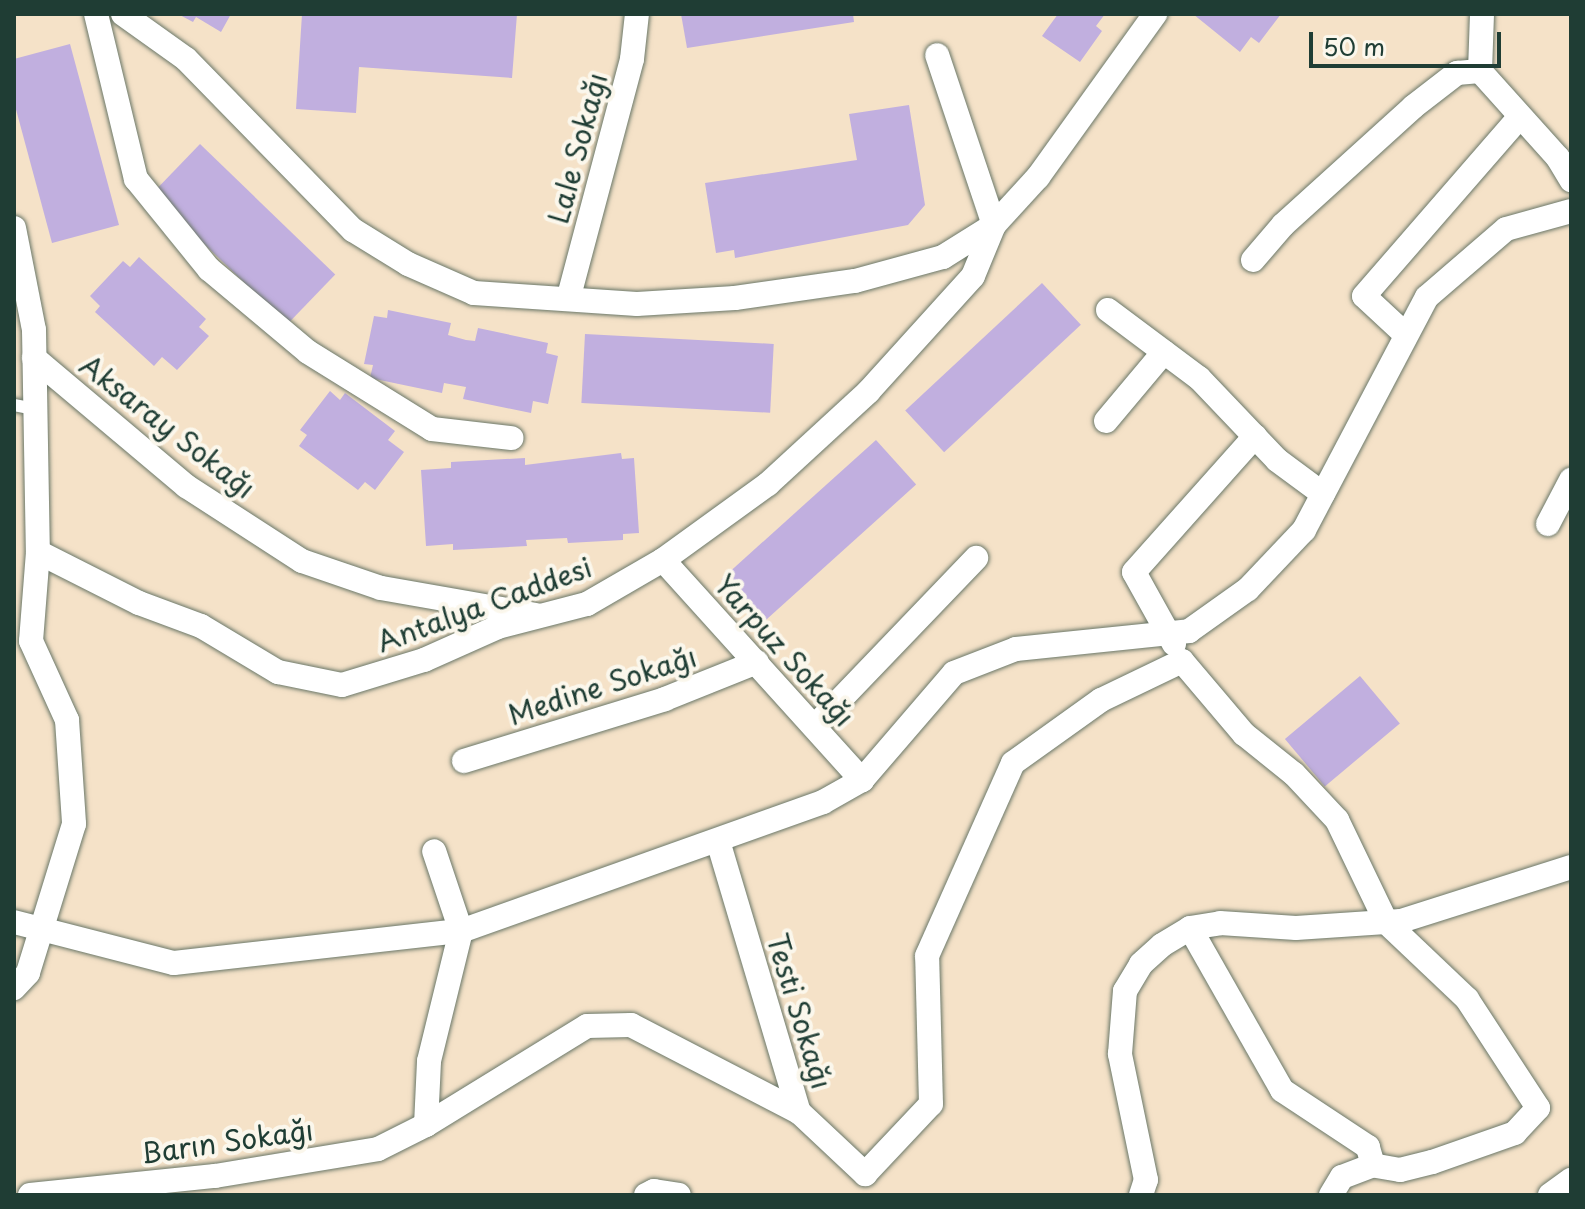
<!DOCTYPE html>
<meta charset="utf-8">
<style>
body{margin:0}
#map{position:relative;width:1585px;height:1209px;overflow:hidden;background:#f5e2c8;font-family:"Playpen Sans",sans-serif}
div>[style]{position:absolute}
.building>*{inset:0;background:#c1afdf;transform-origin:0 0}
.roads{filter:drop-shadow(0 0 2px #6a7768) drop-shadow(0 0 2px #6a7768)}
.service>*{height:12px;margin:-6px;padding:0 6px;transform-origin:6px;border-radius:6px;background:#fff}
.minor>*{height:24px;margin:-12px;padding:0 12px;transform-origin:12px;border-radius:12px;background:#fff}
span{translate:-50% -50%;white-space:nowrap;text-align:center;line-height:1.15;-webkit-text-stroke:8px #fbf7ec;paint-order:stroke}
.street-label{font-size:28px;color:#1f3d34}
.frame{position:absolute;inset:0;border:16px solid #1f3d34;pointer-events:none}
.scale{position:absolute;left:1309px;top:32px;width:192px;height:36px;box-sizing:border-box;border:4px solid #1f3d34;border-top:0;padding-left:10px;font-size:24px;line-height:28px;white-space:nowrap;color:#1f3d34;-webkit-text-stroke:6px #fbf7ec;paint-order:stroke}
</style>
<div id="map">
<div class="building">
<div style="clip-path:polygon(178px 14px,231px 14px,221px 32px,196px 17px,193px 22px)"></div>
<div style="clip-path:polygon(302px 14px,517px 14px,512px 78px,359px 67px,356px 113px,296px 109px)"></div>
<div style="clip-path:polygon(681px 14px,853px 14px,854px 22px,687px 48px)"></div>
<div style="clip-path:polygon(1058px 14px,1105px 14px,1096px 26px,1102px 31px,1080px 62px,1042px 36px)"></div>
<div style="clip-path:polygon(1193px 14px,1281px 14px,1259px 43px,1251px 37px,1240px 52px)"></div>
<div style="clip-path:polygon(70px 44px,119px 225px,52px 243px,14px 102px,14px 59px)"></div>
<div style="clip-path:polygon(909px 105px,925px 205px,908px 225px,735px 258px,734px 250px,716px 253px,705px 183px,857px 160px,849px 114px)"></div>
<div style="left:200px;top:144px;width:188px;height:69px;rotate:44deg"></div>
<div style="clip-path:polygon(139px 257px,206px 319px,199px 327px,209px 336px,177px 370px,162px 357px,154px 366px,95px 312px,100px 306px,90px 296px,123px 261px,130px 267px)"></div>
<div style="left:1042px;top:283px;width:57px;height:187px;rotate:47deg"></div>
<div style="clip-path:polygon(388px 310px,451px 323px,448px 335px,466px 340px,475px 341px,478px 328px,548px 343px,546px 353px,558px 356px,548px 404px,533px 401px,531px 413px,463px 399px,466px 387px,444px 383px,442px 393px,370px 378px,373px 365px,364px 364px,374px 316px,387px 318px)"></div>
<div style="left:585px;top:334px;width:189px;height:69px;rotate:3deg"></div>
<div style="clip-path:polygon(330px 391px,340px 400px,345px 393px,395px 431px,388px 440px,404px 452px,375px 490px,365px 482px,358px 490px,299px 446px,307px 435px,300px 430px)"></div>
<div style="left:876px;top:440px;width:60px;height:208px;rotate:48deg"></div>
<div style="clip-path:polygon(621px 453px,622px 459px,634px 458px,639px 533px,623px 534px,623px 540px,568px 543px,567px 538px,526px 540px,527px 546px,453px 550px,453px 544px,426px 546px,421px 470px,451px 468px,451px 462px,525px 458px,525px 465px)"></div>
<div style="left:1360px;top:676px;width:62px;height:98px;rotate:50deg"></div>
</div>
<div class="roads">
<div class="service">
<div style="left:14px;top:405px;width:21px;rotate:11deg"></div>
</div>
<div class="minor">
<div style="left:96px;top:14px;width:170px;rotate:76.4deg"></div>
<div style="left:136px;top:179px;width:116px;rotate:51deg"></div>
<div style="left:209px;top:269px;width:129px;rotate:40deg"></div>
<div style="left:308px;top:352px;width:146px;rotate:31.8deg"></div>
<div style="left:432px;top:429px;width:80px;rotate:6.5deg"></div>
<div style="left:123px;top:14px;width:77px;rotate:35.5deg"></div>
<div style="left:186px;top:59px;width:239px;rotate:45.7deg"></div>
<div style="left:353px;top:230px;width:65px;rotate:31.7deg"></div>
<div style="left:408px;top:264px;width:72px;rotate:23.7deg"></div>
<div style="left:474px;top:293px;width:163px;rotate:3.9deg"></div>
<div style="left:637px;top:304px;width:98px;rotate:-3.5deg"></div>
<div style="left:735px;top:298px;width:121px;rotate:-8.1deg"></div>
<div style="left:855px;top:281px;width:91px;rotate:-15.3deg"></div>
<div style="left:943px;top:257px;width:60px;rotate:-32.1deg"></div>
<div style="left:994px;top:225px;width:179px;rotate:-108.5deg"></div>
<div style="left:1482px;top:14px;width:57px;rotate:92deg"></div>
<div style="left:1480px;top:71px;width:117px;rotate:48.1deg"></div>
<div style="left:1558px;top:158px;width:26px;rotate:59deg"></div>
<div style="left:14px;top:228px;width:104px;rotate:78.9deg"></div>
<div style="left:34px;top:330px;width:222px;rotate:89deg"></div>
<div style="left:38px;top:552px;width:89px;rotate:94.5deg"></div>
<div style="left:31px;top:641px;width:87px;rotate:65.5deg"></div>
<div style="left:67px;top:720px;width:104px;rotate:86.1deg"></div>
<div style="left:74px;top:824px;width:156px;rotate:107.2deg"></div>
<div style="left:28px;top:973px;width:21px;rotate:133deg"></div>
<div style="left:1253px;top:260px;width:46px;rotate:-49.4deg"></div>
<div style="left:1283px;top:225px;width:176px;rotate:-42.2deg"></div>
<div style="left:1413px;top:107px;width:56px;rotate:-37.7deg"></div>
<div style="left:1457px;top:73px;width:23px;rotate:-5deg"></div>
<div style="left:569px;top:296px;width:245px;rotate:-75.1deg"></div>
<div style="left:632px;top:59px;width:45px;rotate:-83.7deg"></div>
<div style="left:1108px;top:310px;width:114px;rotate:36.8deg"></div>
<div style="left:1199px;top:378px;width:113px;rotate:46.4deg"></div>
<div style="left:1277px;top:460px;width:57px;rotate:36.5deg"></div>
<div style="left:1406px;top:335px;width:57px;rotate:-137.1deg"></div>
<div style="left:1364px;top:296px;width:236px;rotate:-49deg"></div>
<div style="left:34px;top:358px;width:199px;rotate:40.1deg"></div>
<div style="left:186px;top:486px;width:138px;rotate:32.9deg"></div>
<div style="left:302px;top:561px;width:83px;rotate:18.9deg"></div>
<div style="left:381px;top:588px;width:157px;rotate:9.9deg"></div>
<div style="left:1106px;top:421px;width:90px;rotate:-50deg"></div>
<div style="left:1548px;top:524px;width:50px;rotate:-62.4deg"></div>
<div style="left:38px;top:552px;width:113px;rotate:26.8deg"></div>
<div style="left:139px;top:603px;width:66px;rotate:20.4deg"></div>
<div style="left:201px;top:626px;width:90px;rotate:30.9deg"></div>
<div style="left:278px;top:672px;width:65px;rotate:11.5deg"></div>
<div style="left:342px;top:685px;width:86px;rotate:-17deg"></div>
<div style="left:424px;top:660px;width:81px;rotate:-24deg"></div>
<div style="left:498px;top:627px;width:92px;rotate:-14.5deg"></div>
<div style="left:587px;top:604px;width:88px;rotate:-30.1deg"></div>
<div style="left:663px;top:560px;width:130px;rotate:-35.9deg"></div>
<div style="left:768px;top:484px;width:136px;rotate:-42.6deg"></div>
<div style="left:868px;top:392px;width:156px;rotate:-47.8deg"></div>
<div style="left:973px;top:276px;width:55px;rotate:-67.6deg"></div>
<div style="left:994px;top:225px;width:65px;rotate:-47.5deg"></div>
<div style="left:1038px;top:177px;width:201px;rotate:-54.3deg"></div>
<div style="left:663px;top:560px;width:297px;rotate:47.9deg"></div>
<div style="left:1174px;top:644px;width:82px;rotate:-119.1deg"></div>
<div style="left:1134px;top:572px;width:182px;rotate:-48.3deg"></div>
<div style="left:815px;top:726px;width:233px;rotate:-46.2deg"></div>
<div style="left:464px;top:761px;width:210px;rotate:-17.1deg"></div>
<div style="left:665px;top:699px;width:99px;rotate:-21.9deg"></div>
<div style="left:718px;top:841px;width:283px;rotate:73.4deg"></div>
<div style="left:799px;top:1112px;width:91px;rotate:43.2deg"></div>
<div style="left:14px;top:922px;width:165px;rotate:14.4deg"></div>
<div style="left:174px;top:963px;width:289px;rotate:-6.4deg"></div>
<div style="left:461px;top:931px;width:384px;rotate:-19.6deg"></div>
<div style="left:823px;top:802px;width:45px;rotate:-29.4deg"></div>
<div style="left:862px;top:780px;width:141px;rotate:-49.3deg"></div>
<div style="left:954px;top:673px;width:66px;rotate:-21.2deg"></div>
<div style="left:1016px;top:649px;width:174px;rotate:-5.9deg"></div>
<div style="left:1189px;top:631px;width:72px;rotate:-35.4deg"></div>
<div style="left:1248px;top:589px;width:81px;rotate:-46.5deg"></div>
<div style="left:1304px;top:530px;width:263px;rotate:-62.2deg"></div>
<div style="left:1427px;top:297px;width:104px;rotate:-40.7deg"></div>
<div style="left:1506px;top:229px;width:67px;rotate:-15.5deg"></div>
<div style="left:426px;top:1125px;width:189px;rotate:-31.6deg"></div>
<div style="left:587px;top:1026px;width:44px;rotate:-1.3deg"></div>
<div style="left:631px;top:1025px;width:189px;rotate:27.4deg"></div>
<div style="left:865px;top:1174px;width:96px;rotate:-46.7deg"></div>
<div style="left:931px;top:1104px;width:148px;rotate:-91.5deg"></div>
<div style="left:927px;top:956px;width:211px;rotate:-66deg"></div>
<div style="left:1013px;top:763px;width:108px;rotate:-35.6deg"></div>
<div style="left:1101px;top:700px;width:90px;rotate:-25.7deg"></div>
<div style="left:1182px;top:661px;width:96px;rotate:49.7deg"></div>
<div style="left:1244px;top:734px;width:64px;rotate:38.7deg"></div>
<div style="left:1294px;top:774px;width:63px;rotate:46.9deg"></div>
<div style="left:1337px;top:820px;width:113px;rotate:64.3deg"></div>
<div style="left:1386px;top:922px;width:112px;rotate:43.5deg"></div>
<div style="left:1467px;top:999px;width:130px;rotate:56.9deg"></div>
<div style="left:1538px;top:1108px;width:34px;rotate:133deg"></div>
<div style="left:1515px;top:1133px;width:88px;rotate:160.7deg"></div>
<div style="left:1432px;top:1162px;width:33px;rotate:166deg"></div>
<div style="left:1400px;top:1170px;width:27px;rotate:-170deg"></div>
<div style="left:1373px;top:1165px;width:19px;rotate:-106deg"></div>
<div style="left:1368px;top:1147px;width:103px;rotate:-146.5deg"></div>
<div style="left:1282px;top:1090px;width:186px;rotate:-119.6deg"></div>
<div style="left:30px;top:1195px;width:186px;rotate:-5.9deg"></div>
<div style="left:215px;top:1176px;width:165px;rotate:-9.4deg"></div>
<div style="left:378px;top:1149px;width:54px;rotate:-26.6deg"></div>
<div style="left:426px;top:1125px;width:64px;rotate:-87.3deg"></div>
<div style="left:429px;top:1061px;width:134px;rotate:-76.2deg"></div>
<div style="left:461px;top:931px;width:84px;rotate:-108.6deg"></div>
<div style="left:646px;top:1195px;width:9px;rotate:-27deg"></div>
<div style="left:654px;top:1191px;width:25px;rotate:9deg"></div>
<div style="left:1141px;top:1195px;width:16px;rotate:-72deg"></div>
<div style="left:1146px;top:1180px;width:129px;rotate:-101.7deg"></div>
<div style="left:1120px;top:1054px;width:63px;rotate:-85.5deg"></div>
<div style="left:1125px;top:991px;width:31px;rotate:-59deg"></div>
<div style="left:1141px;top:964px;width:28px;rotate:-42deg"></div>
<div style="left:1162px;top:945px;width:33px;rotate:-31deg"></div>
<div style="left:1190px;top:928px;width:30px;rotate:-9deg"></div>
<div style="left:1220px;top:923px;width:76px;rotate:3.8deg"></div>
<div style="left:1296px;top:928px;width:105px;rotate:-3.8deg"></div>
<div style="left:1401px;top:921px;width:178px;rotate:-17.6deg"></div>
<div style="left:1331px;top:1195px;width:21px;rotate:-59deg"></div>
<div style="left:1342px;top:1177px;width:33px;rotate:-21deg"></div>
<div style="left:1550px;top:1195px;width:26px;rotate:-36deg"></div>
</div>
</div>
<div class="street-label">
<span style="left:577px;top:148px;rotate:-75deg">Lale Sokağı</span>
<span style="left:168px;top:426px;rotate:38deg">Aksaray Sokağı</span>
<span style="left:484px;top:604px;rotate:-20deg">Antalya Caddesi</span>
<span style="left:785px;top:650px;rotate:48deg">Yarpuz Sokağı</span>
<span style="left:602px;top:685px;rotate:-18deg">Medine Sokağı</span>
<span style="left:800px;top:1011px;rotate:73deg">Testi Sokağı</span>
<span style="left:227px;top:1141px;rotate:-8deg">Barın Sokağı</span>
</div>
<div class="frame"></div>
<div class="scale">50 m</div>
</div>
